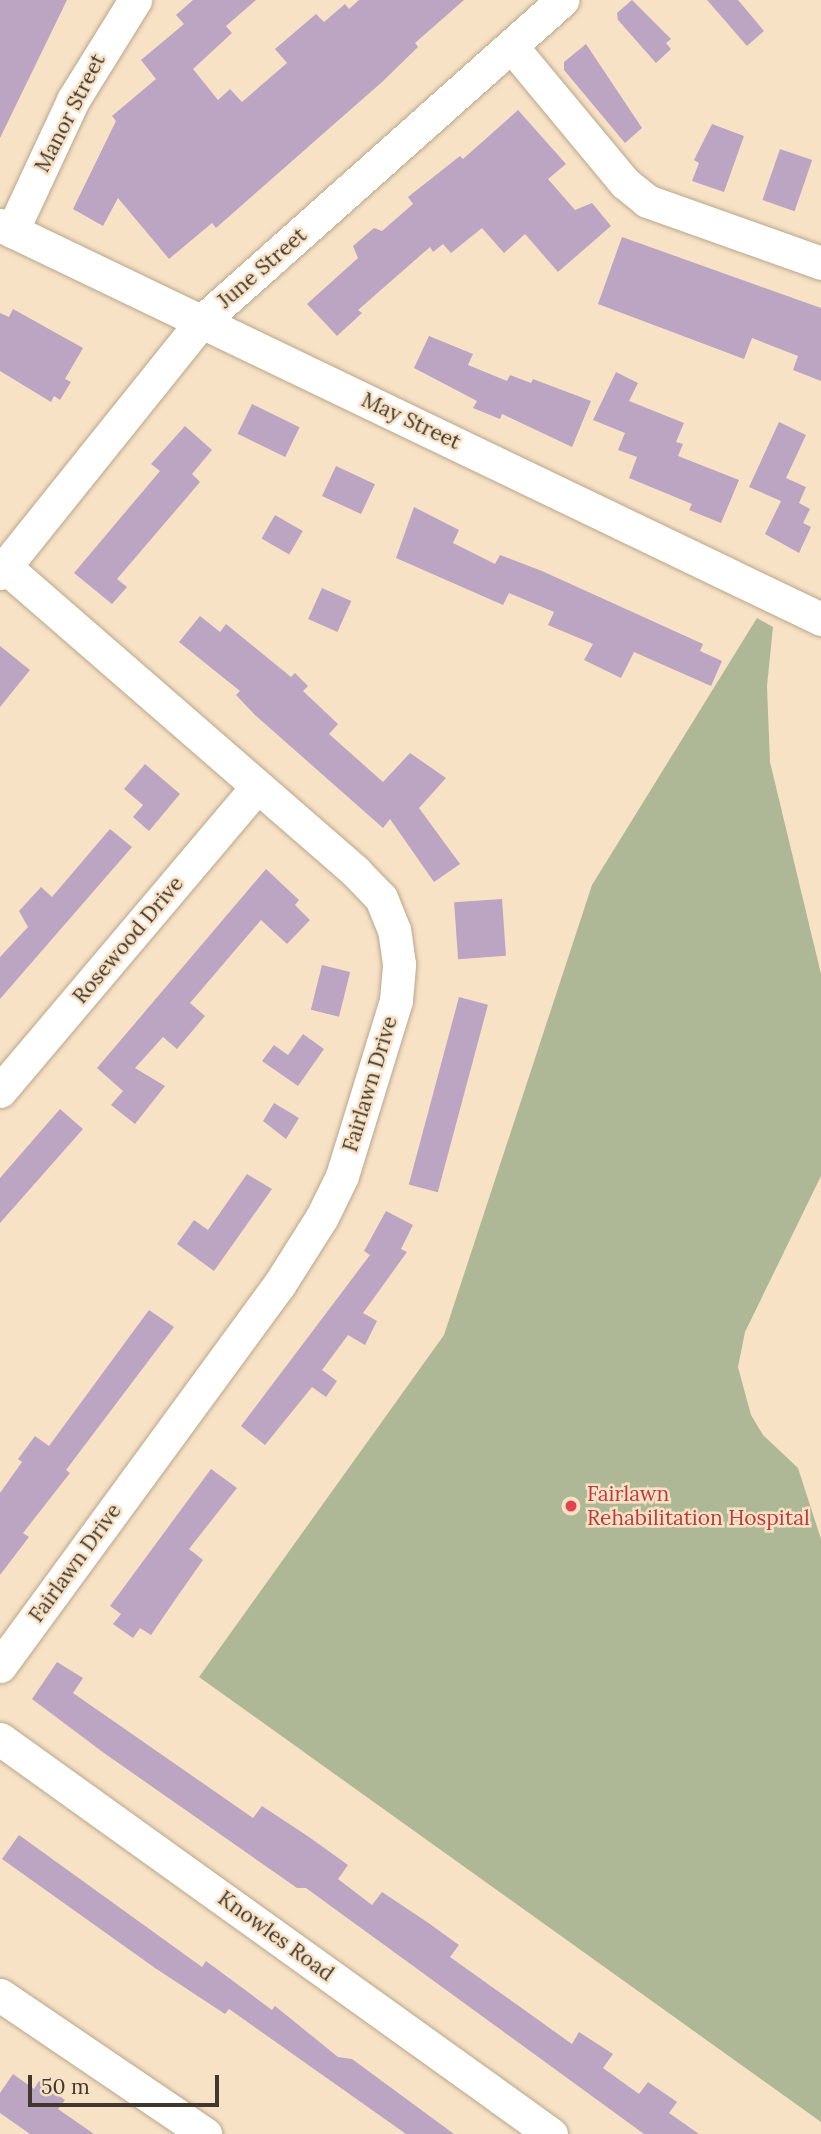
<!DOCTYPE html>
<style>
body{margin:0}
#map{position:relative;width:821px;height:2134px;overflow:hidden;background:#f8e2c6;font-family:Lora,serif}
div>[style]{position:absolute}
.forest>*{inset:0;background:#aeb896}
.building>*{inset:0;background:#bba5c2;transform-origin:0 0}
.roads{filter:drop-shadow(0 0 2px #baa68b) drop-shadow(0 0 2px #baa68b)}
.minor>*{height:33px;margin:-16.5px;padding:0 16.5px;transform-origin:16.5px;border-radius:16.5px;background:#fff}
.dots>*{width:19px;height:19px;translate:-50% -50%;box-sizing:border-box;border:4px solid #f8e2c6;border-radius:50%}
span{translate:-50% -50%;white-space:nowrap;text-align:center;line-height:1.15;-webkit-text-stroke:5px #f8e2c6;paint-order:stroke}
.street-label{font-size:21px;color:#40382d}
.health-label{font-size:21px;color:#be3a42}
.left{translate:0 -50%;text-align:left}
.scale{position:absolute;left:28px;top:2075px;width:191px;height:32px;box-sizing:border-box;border:4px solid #40382d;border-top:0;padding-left:9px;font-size:21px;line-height:24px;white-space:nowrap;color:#40382d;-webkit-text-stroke:5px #f8e2c6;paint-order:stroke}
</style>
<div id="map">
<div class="forest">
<div style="clip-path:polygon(757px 618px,773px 627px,767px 686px,770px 762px,821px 974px,821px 1176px,745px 1332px,738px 1367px,751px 1415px,763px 1435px,798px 1468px,821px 1539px,821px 2122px,199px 1677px,444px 1335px,592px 885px)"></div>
</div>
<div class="building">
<div style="clip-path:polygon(0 0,67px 0,0 138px)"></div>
<div style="clip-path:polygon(193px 0,256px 0,226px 26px,232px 33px,193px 69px,218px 100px,230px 89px,242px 102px,287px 63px,275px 49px,316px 14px,324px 22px,345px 4px,349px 9px,359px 0,464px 0,415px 43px,418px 47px,382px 82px,216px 228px,212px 223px,169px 259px,118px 198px,103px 226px,73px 209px,116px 121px,112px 116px,156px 79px,141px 60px,184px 24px,176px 15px)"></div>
<div style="clip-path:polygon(632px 0,671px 39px,666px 43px,671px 49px,656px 63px,618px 20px,617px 13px)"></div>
<div style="clip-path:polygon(707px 0,738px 0,764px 31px,747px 46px)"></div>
<div style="clip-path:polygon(586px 44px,642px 128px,625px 143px,564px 70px,564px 62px)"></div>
<div style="clip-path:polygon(518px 110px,566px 164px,548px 179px,575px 210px,592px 203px,611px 226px,558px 272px,525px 234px,504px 253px,482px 228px,451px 253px,443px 244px,433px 252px,430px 247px,358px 310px,362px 313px,337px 336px,307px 304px,358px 258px,353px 246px,374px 228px,382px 231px,413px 204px,408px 197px,460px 156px,463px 159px)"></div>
<div style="clip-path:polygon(712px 124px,744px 136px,724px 192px,692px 181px,699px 163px,694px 160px)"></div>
<div style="left:780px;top:149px;width:34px;height:54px;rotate:19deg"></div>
<div style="clip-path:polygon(622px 237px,821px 308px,821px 381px,793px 370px,798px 356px,752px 338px,744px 359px,598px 304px)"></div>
<div style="clip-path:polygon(13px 309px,83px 348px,65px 379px,71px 382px,60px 400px,54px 396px,51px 402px,0 371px,0 313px,9px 317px)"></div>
<div style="clip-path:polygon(429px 336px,473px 354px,468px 365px,507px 381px,510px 375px,531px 383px,533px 379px,591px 401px,572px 447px,502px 414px,500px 419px,473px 408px,477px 401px,414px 368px)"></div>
<div style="clip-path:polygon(616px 372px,638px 383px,629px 401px,684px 423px,676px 442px,683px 444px,678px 456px,739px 480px,721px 523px,689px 510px,692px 504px,629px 478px,637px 457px,618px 450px,625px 433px,593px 420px)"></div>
<div style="left:252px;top:404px;width:53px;height:33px;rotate:26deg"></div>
<div style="clip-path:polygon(779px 422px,806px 435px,786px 478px,806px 487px,799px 503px,810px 509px,803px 523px,811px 527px,799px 553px,765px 534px,781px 501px,749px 487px)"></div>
<div style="clip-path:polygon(185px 426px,212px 450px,192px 474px,200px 482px,117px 579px,127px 587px,112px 604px,74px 573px,160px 471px,151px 464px)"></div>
<div style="left:336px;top:466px;width:43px;height:33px;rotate:25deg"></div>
<div style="clip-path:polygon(414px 507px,459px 530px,453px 543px,495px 564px,500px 555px,542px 571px,703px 644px,700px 651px,722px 661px,711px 686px,634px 652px,621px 678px,584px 660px,593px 644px,548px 625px,554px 612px,509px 593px,503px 605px,396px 558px)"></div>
<div style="left:275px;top:515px;width:32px;height:27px;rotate:30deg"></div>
<div style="left:322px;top:588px;width:32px;height:34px;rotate:24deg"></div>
<div style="clip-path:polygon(200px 616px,220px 632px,226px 624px,291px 677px,295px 673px,308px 686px,303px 691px,338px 724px,329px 734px,383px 782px,410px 753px,446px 778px,419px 808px,460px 864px,434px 882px,390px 819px,383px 828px,255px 715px,236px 695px,240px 691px,179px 642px)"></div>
<div style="clip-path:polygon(0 646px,30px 670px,0 707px)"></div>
<div style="clip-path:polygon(145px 764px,180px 794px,149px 831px,133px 817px,143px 805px,124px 789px)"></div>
<div style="clip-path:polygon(110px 829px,132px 847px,0 999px,0 957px,28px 927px,19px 911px,41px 887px,52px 897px)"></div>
<div style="clip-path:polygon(266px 869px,299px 900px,295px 905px,310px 920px,287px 944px,261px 920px,190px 1003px,205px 1016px,177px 1049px,163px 1037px,135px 1068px,165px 1086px,135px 1124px,111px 1105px,123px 1091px,97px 1068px)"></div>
<div style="left:502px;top:899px;width:57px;height:48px;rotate:86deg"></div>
<div style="left:322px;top:965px;width:29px;height:46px;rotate:14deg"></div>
<div style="left:459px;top:997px;width:30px;height:194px;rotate:15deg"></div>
<div style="clip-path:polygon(303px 1034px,324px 1049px,298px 1086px,262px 1061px,274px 1045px,288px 1055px)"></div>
<div style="clip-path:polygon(274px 1103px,299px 1118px,286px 1139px,263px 1121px)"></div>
<div style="clip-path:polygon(60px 1109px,83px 1129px,0 1223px,0 1178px)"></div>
<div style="clip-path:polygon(247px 1174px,272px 1189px,214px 1271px,177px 1244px,194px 1220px,208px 1230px)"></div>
<div style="clip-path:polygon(386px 1211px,413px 1225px,401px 1249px,407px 1252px,363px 1313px,377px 1321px,365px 1345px,348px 1335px,322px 1370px,337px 1381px,326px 1397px,312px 1387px,265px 1445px,241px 1426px,370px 1255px,364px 1251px)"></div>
<div style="clip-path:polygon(149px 1310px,174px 1327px,66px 1470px,70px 1473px,23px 1533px,29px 1537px,0 1575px,0 1493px,22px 1462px,18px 1459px,35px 1436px,49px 1446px)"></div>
<div style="clip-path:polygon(211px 1469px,237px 1488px,189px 1549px,203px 1560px,177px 1597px,151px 1635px,140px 1628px,133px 1638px,113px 1624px,121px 1614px,110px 1606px)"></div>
<div style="clip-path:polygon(57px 1662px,83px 1678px,73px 1693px,253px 1818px,262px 1806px,309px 1837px,348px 1865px,338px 1879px,372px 1905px,382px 1892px,427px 1922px,459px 1945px,450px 1957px,572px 2044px,579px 2032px,613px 2054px,603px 2068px,639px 2094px,648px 2082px,677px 2102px,669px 2113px,699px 2134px,644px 2134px,306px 1888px,297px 1888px,104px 1753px,32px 1699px)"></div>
<div style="clip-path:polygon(19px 1835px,202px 1967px,206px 1961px,272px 2010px,275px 2006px,338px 2057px,352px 2059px,454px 2134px,406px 2134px,229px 2009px,225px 2014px,155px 1968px,2px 1859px)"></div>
<div style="clip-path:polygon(13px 2074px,34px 2089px,39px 2081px,65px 2100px,58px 2109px,94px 2134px,30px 2134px,0 2113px,0 2093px)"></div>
</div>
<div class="roads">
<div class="minor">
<div style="left:512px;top:47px;width:177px;rotate:50.3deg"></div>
<div style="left:625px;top:183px;width:28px;rotate:39deg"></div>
<div style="left:647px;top:201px;width:185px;rotate:19.6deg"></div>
<div style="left:0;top:225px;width:911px;rotate:25.64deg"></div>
<div style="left:12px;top:231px;width:145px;rotate:-65deg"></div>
<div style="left:73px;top:100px;width:118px;rotate:-58.2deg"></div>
<div style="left:0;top:573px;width:322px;rotate:-51.3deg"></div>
<div style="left:201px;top:322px;width:484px;rotate:-41.7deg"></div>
<div style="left:0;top:1091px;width:397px;rotate:-49.8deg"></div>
<div style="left:0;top:1666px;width:472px;rotate:-53.8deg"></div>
<div style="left:279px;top:1285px;width:80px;rotate:-57.7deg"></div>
<div style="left:322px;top:1217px;width:46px;rotate:-64deg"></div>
<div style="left:342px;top:1176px;width:184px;rotate:-72.9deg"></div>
<div style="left:396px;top:1000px;width:36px;rotate:-85deg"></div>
<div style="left:399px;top:964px;width:34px;rotate:-98deg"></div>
<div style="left:394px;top:930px;width:35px;rotate:-112deg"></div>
<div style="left:381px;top:898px;width:37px;rotate:-134deg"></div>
<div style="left:355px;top:871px;width:464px;rotate:-139deg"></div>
<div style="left:0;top:1739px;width:678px;rotate:35.64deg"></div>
<div style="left:0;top:1995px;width:248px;rotate:34.1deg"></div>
</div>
</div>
<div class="dots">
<div style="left:571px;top:1506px;background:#e0444e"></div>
</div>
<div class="street-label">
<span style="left:70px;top:113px;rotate:-63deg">Manor Street</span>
<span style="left:262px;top:268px;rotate:-41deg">June Street</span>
<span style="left:411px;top:421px;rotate:25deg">May Street</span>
<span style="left:128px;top:940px;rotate:-50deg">Rosewood Drive</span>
<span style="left:370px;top:1084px;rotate:-73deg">Fairlawn Drive</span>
<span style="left:75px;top:1563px;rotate:-54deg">Fairlawn Drive</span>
<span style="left:276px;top:1936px;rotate:36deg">Knowles Road</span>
</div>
<div class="health-label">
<span class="left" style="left:587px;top:1506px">Fairlawn<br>Rehabilitation Hospital</span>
</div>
<div class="scale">50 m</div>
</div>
